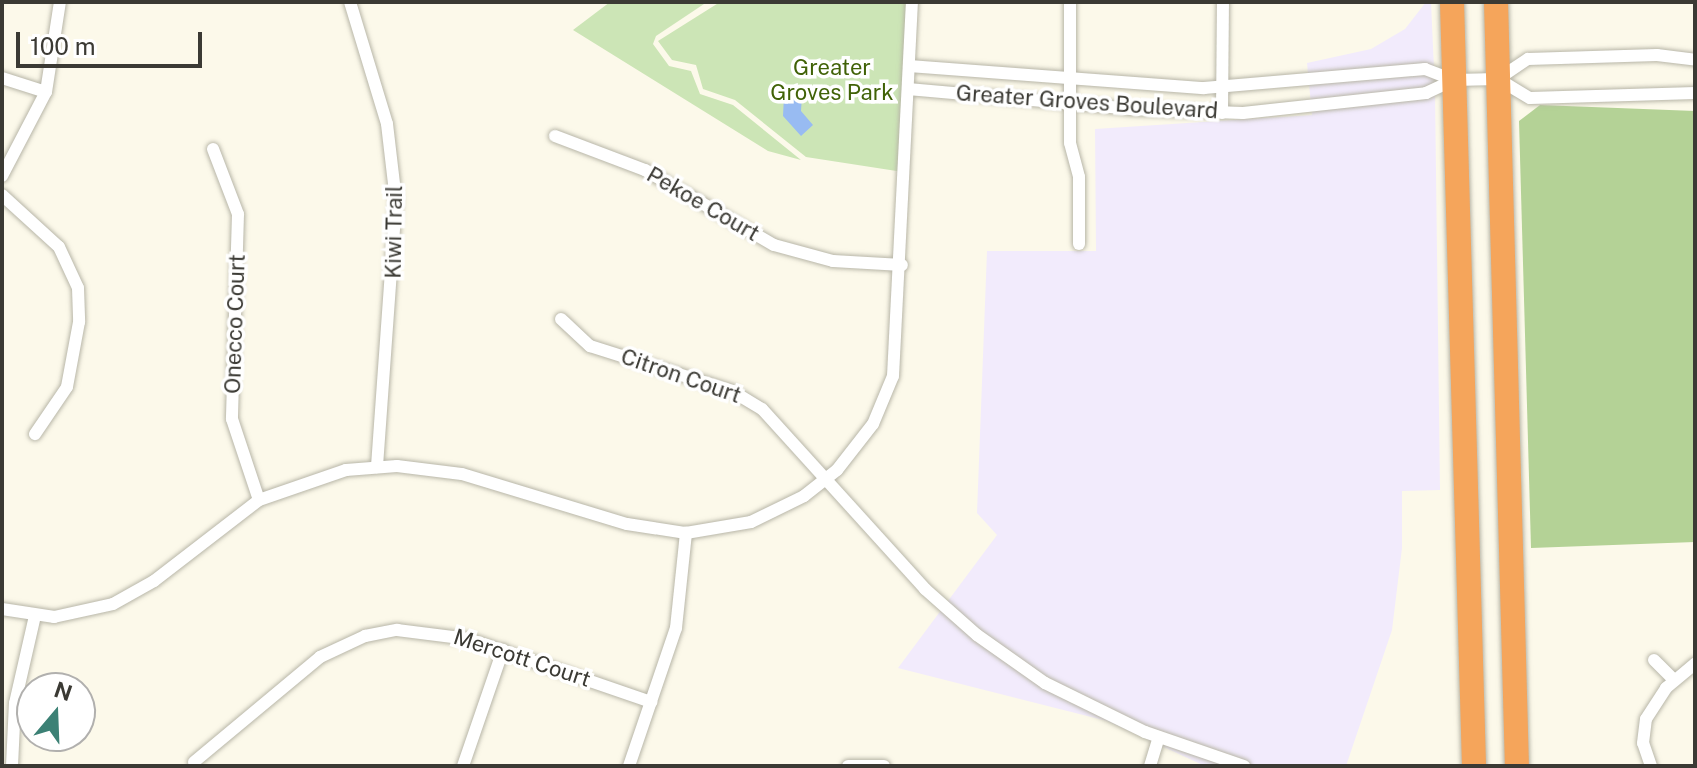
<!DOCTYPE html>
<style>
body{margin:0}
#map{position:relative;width:1697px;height:768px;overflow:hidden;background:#fcf9ea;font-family:"Public Sans",sans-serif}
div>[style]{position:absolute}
.industrial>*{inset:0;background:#f2ebfc}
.green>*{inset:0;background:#cce5b6}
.forest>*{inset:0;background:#b4d296}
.water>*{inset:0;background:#98bbf2}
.roads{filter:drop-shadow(0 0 2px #b8b6a8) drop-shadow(0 0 2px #b8b6a8)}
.street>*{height:12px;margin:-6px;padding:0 6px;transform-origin:6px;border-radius:6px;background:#fff}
.highway>*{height:24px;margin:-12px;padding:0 12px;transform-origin:12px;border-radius:12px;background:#f5a55b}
span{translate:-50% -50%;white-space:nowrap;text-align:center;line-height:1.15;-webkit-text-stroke:7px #fff;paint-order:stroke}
.park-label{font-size:22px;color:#406207}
.street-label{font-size:22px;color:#3b3a34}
.frame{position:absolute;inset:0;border:4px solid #3b3a34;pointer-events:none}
.north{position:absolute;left:16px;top:672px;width:80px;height:80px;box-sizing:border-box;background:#fff;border:2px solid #b1b0ae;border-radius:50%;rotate:19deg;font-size:22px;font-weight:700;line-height:32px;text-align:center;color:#3b3a34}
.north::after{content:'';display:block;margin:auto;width:28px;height:36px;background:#3c8175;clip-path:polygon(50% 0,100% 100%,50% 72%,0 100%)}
.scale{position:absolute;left:16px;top:32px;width:186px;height:36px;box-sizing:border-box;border:4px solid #3b3a34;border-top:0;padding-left:10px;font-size:24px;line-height:28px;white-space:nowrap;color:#3b3a34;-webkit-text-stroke:6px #fff;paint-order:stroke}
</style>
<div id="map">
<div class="industrial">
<div style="clip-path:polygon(1426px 2px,1431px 2px,1435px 92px,1440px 490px,1402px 491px,1402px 548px,1392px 630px,1346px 766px,1205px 766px,1107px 721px,898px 668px,997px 535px,977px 513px,987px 251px,1096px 251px,1095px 129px,1312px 115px,1307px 63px,1371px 49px,1405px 29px)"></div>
</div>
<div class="green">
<div style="clip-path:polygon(610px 2px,707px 2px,656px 36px,653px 44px,669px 66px,691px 71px,700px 94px,733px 105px,801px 160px,768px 151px,573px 30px)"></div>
<div style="clip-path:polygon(720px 2px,912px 2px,903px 172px,806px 157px,735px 100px,703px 89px,696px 65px,672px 60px,658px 41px)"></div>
</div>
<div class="forest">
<div style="clip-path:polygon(1540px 105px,1695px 111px,1695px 542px,1531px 548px,1519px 121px)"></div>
</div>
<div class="water">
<div style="clip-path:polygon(784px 95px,802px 96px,801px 111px,813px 125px,801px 136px,783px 116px)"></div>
</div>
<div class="roads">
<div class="street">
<div style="left:350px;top:2px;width:127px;rotate:73.1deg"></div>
<div style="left:387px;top:124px;width:78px;rotate:83.3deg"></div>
<div style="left:396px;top:201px;width:267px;rotate:94.1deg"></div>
<div style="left:1070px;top:2px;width:141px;rotate:90deg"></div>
<div style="left:1070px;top:143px;width:35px;rotate:75deg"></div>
<div style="left:1079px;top:177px;width:67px;rotate:90deg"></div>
<div style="left:909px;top:66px;width:296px;rotate:4.3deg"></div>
<div style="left:1204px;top:88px;width:222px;rotate:-4.9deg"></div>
<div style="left:1425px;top:69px;width:31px;rotate:21deg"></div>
<div style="left:2px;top:78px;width:46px;rotate:17.7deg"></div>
<div style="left:1498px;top:79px;width:36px;rotate:-34deg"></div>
<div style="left:1528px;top:59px;width:129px;rotate:-1.8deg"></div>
<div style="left:1657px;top:55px;width:38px;rotate:7deg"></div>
<div style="left:1498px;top:79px;width:37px;rotate:31deg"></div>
<div style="left:1530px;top:98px;width:165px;rotate:-1.7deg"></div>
<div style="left:908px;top:89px;width:223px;rotate:5.1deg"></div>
<div style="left:1130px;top:109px;width:113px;rotate:2deg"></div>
<div style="left:1243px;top:113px;width:184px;rotate:-6.2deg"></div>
<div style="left:1426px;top:93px;width:31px;rotate:-25deg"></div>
<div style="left:1454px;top:80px;width:44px;rotate:-1.3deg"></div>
<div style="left:1222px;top:113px;width:111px;rotate:-89.5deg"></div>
<div style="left:555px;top:136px;width:96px;rotate:20.7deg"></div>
<div style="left:645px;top:170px;width:149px;rotate:30.2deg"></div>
<div style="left:774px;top:245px;width:61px;rotate:15.2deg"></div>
<div style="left:833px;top:261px;width:69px;rotate:3.3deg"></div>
<div style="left:213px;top:149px;width:70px;rotate:69deg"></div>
<div style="left:238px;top:214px;width:205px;rotate:91.7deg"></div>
<div style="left:232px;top:419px;width:85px;rotate:71.6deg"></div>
<div style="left:2px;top:176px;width:95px;rotate:-62.4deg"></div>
<div style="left:46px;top:92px;width:91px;rotate:-81.2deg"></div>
<div style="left:2px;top:195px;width:77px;rotate:42.4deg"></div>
<div style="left:59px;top:247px;width:45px;rotate:65.1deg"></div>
<div style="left:78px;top:288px;width:34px;rotate:88deg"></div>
<div style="left:79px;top:322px;width:66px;rotate:100.5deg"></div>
<div style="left:67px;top:387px;width:57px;rotate:124.2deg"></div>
<div style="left:561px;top:319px;width:40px;rotate:43deg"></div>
<div style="left:590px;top:346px;width:149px;rotate:17.6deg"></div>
<div style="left:732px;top:391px;width:35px;rotate:31deg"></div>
<div style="left:762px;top:409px;width:243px;rotate:47.8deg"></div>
<div style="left:925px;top:589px;width:69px;rotate:41.5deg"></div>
<div style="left:977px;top:635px;width:83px;rotate:35.2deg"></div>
<div style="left:1045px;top:683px;width:111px;rotate:26.1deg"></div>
<div style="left:1145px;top:732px;width:105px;rotate:19deg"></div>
<div style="left:2px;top:609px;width:53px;rotate:8.7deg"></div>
<div style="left:54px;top:617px;width:60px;rotate:-12.4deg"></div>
<div style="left:113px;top:604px;width:47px;rotate:-29.3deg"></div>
<div style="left:154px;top:581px;width:133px;rotate:-37.6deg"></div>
<div style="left:259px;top:500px;width:92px;rotate:-19deg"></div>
<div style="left:346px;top:470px;width:51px;rotate:-4.5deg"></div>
<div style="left:397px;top:466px;width:65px;rotate:7deg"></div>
<div style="left:462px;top:474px;width:172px;rotate:16.9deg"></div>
<div style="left:627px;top:524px;width:60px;rotate:8.7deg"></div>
<div style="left:686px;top:533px;width:66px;rotate:-9.6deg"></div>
<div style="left:751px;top:522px;width:59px;rotate:-26.1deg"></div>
<div style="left:804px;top:496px;width:42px;rotate:-38.2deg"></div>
<div style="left:837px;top:470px;width:58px;rotate:-52deg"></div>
<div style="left:873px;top:424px;width:52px;rotate:-67.4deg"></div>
<div style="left:893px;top:376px;width:374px;rotate:-87.1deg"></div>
<div style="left:1654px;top:660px;width:28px;rotate:45deg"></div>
<div style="left:194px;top:762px;width:164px;rotate:-39.8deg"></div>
<div style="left:320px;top:657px;width:50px;rotate:-25deg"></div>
<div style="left:365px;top:636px;width:33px;rotate:-11deg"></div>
<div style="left:397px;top:630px;width:72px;rotate:7.2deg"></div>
<div style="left:468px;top:639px;width:194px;rotate:19deg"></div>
<div style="left:12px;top:766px;width:63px;rotate:-87.3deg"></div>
<div style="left:15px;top:703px;width:89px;rotate:-77.1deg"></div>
<div style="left:463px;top:766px;width:123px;rotate:-71deg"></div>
<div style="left:629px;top:766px;width:146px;rotate:-71.2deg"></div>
<div style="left:676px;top:628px;width:96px;rotate:-84deg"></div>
<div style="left:848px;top:766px;width:36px"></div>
<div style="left:1150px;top:766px;width:30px;rotate:-73deg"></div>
<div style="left:1651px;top:766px;width:24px;rotate:-109deg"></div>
<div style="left:1643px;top:743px;width:24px;rotate:-83deg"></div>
<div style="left:1646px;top:719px;width:37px;rotate:-57deg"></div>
<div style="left:1666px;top:688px;width:38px;rotate:-40deg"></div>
</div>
<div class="highway">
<div style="left:1452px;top:2px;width:764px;rotate:88.35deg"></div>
<div style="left:1496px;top:2px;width:764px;rotate:88.43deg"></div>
</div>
</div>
<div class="park-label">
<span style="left:832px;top:80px">Greater<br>Groves Park</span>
</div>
<div class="street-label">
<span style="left:1087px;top:102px;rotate:4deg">Greater Groves Boulevard</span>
<span style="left:703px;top:204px;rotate:30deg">Pekoe Court</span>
<span style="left:394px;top:232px;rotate:-89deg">Kiwi Trail</span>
<span style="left:235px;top:324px;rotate:-88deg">Onecco Court</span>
<span style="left:681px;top:376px;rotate:19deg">Citron Court</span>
<span style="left:522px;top:658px;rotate:18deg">Mercott Court</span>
</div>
<div class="frame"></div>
<div class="north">N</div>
<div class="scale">100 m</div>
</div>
